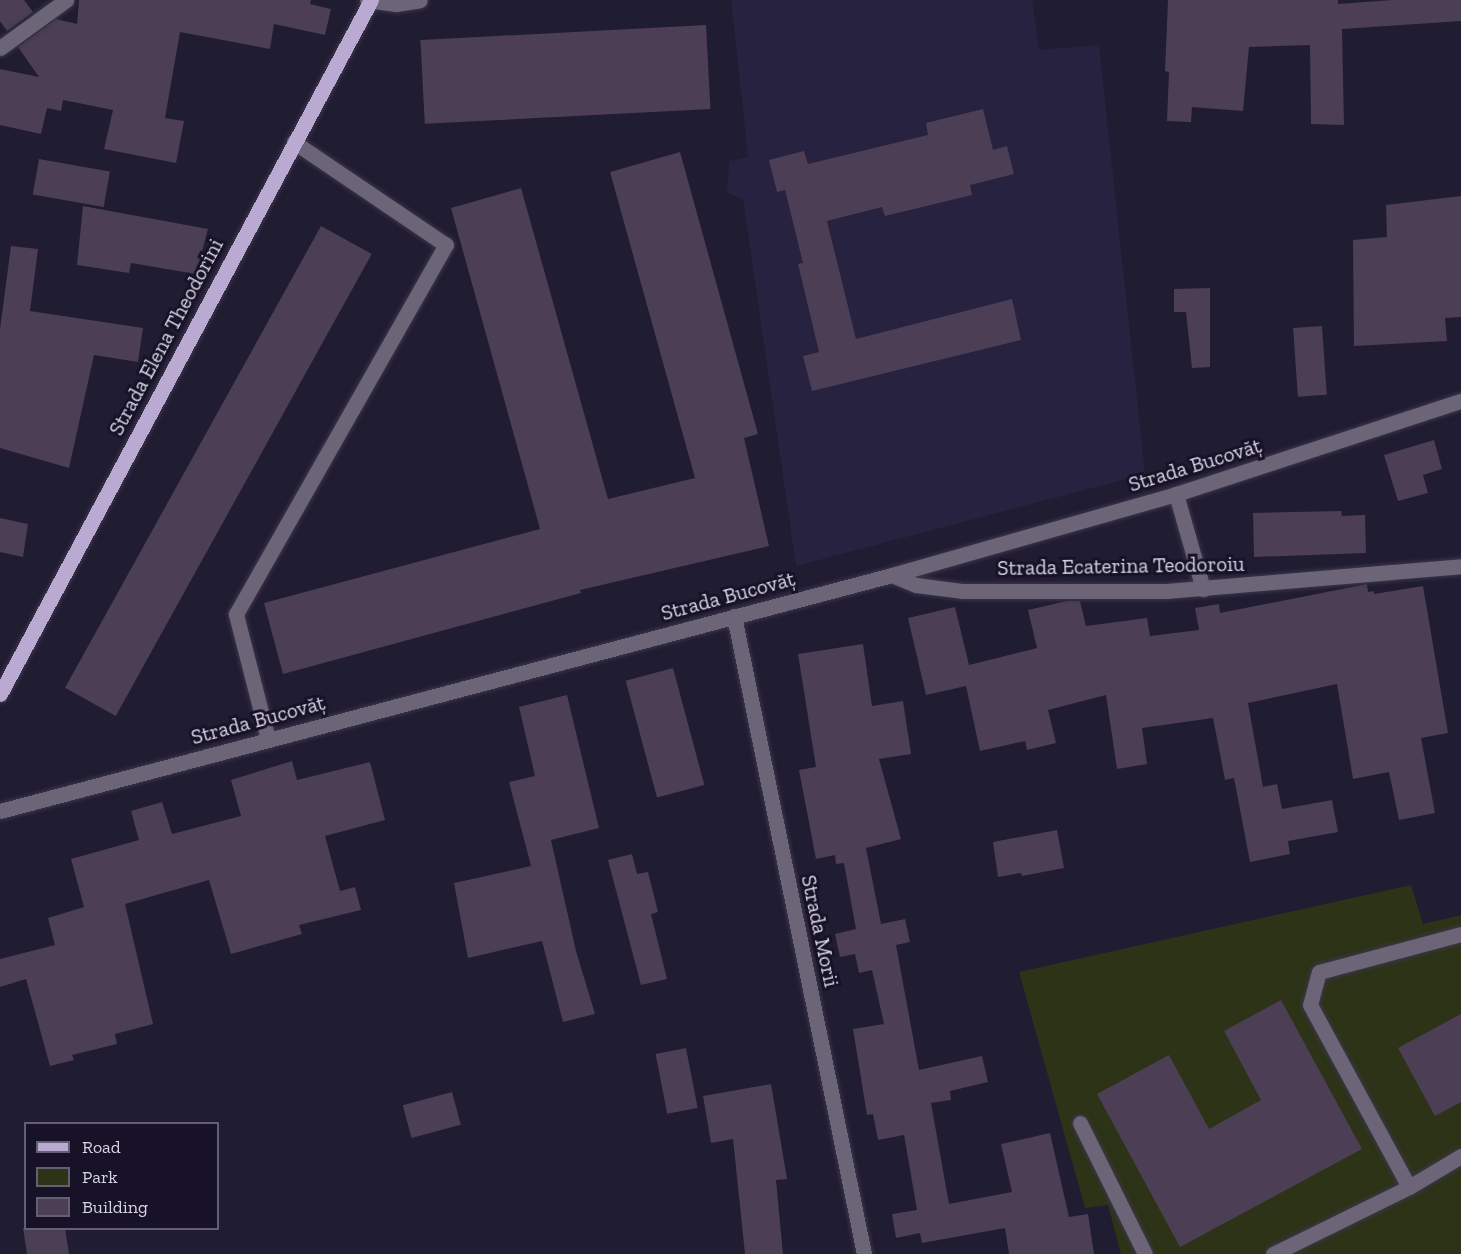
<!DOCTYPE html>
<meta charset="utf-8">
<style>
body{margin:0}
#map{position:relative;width:1461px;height:1254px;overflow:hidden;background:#201c32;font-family:"Zilla Slab",serif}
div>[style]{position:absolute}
.built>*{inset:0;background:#27223f}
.green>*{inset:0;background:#2d3316}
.building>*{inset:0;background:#4c3e54;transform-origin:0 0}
.roads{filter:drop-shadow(0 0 2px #3a364b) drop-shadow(0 0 2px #3a364b)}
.minor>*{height:15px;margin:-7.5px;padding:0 7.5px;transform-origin:7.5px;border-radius:7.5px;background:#6c6477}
.major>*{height:15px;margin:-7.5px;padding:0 7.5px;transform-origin:7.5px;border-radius:7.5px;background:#baa9d1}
span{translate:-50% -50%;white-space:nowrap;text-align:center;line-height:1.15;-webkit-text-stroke:6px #171228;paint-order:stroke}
.street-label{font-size:21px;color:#d7d5e5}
.legend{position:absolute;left:24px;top:1122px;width:195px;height:108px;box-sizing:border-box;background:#171228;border:2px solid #646074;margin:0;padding:8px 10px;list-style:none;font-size:18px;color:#d7d5e5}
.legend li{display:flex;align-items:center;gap:12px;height:30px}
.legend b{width:30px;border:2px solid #646074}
</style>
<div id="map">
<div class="built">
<div style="clip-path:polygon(731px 0,1032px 0,1039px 50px,1099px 45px,1145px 474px,796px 566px,743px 199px,727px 193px,729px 161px,748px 157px)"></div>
</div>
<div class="green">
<div style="clip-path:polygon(1411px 885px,1423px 924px,1461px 915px,1461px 1254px,1121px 1254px,1108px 1205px,1085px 1208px,1019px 972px)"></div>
</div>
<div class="building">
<div style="clip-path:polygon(0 0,24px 0,33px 12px,7px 31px,0 21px)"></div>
<div style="clip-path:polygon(79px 0,311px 0,310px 4px,331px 9px,325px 35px,274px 24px,270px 49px,180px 32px,165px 118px,184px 121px,176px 163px,104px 149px,113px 110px,63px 100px,61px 111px,47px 108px,41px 134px,0 125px,0 69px,39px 77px,18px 47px,56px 19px,77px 24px)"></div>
<div style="clip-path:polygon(1168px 0,1338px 0,1338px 4px,1392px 0,1461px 0,1461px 21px,1342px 29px,1344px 125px,1311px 124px,1310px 45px,1249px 47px,1243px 111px,1192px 107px,1191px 122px,1167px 121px,1169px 72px,1165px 71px)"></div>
<div style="left:706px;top:25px;width:84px;height:286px;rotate:87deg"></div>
<div style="clip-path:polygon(983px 109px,993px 150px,1007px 146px,1014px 174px,970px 185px,972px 195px,885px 216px,882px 207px,827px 221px,856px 339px,1012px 299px,1021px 340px,812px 391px,803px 356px,819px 352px,798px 264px,803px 263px,785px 190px,777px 192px,769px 160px,804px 151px,808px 164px,928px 135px,926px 123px)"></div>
<div style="clip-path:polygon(680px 152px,758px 434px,744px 438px,769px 546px,580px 590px,581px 593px,283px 674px,264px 603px,540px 529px,451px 208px,521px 188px,608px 499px,695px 478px,610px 172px)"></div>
<div style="left:39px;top:159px;width:72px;height:36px;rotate:10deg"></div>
<div style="clip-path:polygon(1461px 196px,1461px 317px,1445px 318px,1447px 341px,1354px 346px,1353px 240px,1387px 237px,1386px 205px)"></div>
<div style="clip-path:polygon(83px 206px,208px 229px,196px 274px,131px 263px,129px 273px,77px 265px)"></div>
<div style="left:321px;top:226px;width:58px;height:528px;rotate:29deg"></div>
<div style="clip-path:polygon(11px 246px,38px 249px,30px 311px,143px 328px,138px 362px,94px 355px,69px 468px,0 448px,0 329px)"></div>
<div style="clip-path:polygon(1210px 288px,1210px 367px,1192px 368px,1186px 312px,1174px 312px,1174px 289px)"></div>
<div style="left:1322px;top:326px;width:69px;height:29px;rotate:86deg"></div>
<div style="clip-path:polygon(1434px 440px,1442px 469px,1423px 475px,1428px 493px,1398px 501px,1384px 455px)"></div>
<div style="clip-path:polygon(1341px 511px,1342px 516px,1365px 515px,1366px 553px,1254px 557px,1253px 513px)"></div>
<div style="clip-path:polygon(0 518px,28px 524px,23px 557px,0 552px)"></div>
<div style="clip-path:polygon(1367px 584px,1368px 592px,1374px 591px,1374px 594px,1423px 586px,1448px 733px,1421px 738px,1435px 813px,1399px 820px,1389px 772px,1353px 779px,1337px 684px,1248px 703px,1263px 787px,1277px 784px,1282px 809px,1332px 800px,1338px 832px,1288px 841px,1290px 854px,1250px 862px,1234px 778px,1225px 780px,1213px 718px,1142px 728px,1147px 764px,1117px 769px,1106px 695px,1048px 710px,1056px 743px,1027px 750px,1025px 741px,980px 751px,966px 686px,926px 695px,908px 618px,955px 607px,969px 665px,1037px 648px,1028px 610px,1067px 601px,1080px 601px,1086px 626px,1147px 618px,1150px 636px,1199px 630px,1195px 608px,1219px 604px,1220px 613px)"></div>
<div style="clip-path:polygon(863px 644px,872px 706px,903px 701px,911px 754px,879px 759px,901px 839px,866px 848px,881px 924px,905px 919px,910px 942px,896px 945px,919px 1070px,982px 1056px,988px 1082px,950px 1091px,951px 1100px,931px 1103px,949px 1204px,1012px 1192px,1001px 1144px,1050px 1133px,1069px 1217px,1088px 1214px,1094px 1254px,1009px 1254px,1005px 1228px,922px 1243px,920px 1233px,896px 1238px,892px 1214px,917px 1210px,904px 1135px,878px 1140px,873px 1114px,867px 1115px,853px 1029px,884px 1024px,872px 970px,859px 973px,855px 954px,840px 957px,835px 934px,856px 929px,844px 863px,836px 864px,835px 855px,816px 859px,799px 770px,816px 767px,798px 654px)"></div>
<div style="left:673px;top:668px;width:121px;height:49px;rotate:75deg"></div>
<div style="clip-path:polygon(567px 695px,599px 828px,551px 840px,576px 951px,595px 1014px,563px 1022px,542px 941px,468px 958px,454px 883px,531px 866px,509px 782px,535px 776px,519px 707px)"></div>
<div style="clip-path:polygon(292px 761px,297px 780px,370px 762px,385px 820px,325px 836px,340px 891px,355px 887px,361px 910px,299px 925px,302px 934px,231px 954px,209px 880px,125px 904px,153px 1024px,115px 1034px,117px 1044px,72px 1055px,74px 1060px,50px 1066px,26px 979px,0 987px,0 959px,55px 945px,48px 918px,84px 907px,71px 859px,139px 840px,131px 811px,162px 802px,172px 834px,241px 816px,231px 780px)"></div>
<div style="clip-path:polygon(1057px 830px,1064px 868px,1022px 876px,1021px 873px,998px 877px,993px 842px)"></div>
<div style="clip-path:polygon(632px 854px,637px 874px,648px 872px,658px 912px,651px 914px,667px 979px,641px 985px,608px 860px)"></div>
<div style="clip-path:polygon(1281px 1000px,1362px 1149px,1180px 1247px,1097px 1094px,1169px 1055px,1209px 1129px,1261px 1100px,1224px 1031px)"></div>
<div style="clip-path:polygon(1461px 1014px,1461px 1102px,1435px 1116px,1398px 1048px)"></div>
<div style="left:686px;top:1048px;width:61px;height:31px;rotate:79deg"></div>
<div style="clip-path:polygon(771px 1084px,787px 1179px,776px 1180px,783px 1254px,745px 1254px,733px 1139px,711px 1143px,703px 1096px)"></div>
<div style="left:452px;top:1092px;width:34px;height:51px;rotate:75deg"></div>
<div style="clip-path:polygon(23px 1228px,65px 1228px,69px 1254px,27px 1254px)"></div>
</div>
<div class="roads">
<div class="minor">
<div style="left:367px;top:0;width:29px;rotate:8deg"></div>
<div style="left:396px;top:4px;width:24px;rotate:-9deg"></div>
<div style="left:0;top:48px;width:82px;rotate:-36deg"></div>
<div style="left:1176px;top:494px;width:99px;rotate:74.1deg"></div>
<div style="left:892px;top:575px;width:26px;rotate:23deg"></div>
<div style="left:916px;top:585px;width:46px;rotate:7.4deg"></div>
<div style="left:962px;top:591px;width:204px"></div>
<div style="left:1166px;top:591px;width:296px;rotate:-4.8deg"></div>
<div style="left:734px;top:616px;width:651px;rotate:78.48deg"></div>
<div style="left:268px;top:739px;width:129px;rotate:-104.4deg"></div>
<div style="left:236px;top:614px;width:425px;rotate:-60.4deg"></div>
<div style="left:446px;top:245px;width:184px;rotate:-145.9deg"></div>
<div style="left:0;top:811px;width:923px;rotate:-14.82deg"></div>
<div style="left:892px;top:575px;width:295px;rotate:-15.9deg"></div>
<div style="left:1176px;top:494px;width:300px;rotate:-18.1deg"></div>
<div style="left:1080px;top:1123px;width:146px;rotate:63.6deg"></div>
<div style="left:1409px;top:1187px;width:207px;rotate:-118.5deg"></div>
<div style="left:1310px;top:1005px;width:34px;rotate:-75deg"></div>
<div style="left:1319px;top:972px;width:147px;rotate:-15deg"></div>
<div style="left:1273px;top:1254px;width:152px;rotate:-26.2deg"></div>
<div style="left:1409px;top:1187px;width:61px;rotate:-30.8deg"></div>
</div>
<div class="major">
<div style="left:0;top:694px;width:787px;rotate:-61.87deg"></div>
</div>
</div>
<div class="street-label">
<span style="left:166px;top:337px;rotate:-62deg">Strada Elena Theodorini</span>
<span style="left:1195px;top:465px;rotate:-17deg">Strada Bucovăț</span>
<span style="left:1121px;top:566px;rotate:-1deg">Strada Ecaterina Teodoroiu</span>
<span style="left:728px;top:596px;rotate:-15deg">Strada Bucovăț</span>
<span style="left:258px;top:720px;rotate:-15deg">Strada Bucovăț</span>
<span style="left:820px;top:931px;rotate:78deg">Strada Morii</span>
</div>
<ul class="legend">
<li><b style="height:8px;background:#baa9d1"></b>Road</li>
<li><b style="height:16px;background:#2d3316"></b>Park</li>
<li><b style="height:16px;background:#4c3e54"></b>Building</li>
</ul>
</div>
